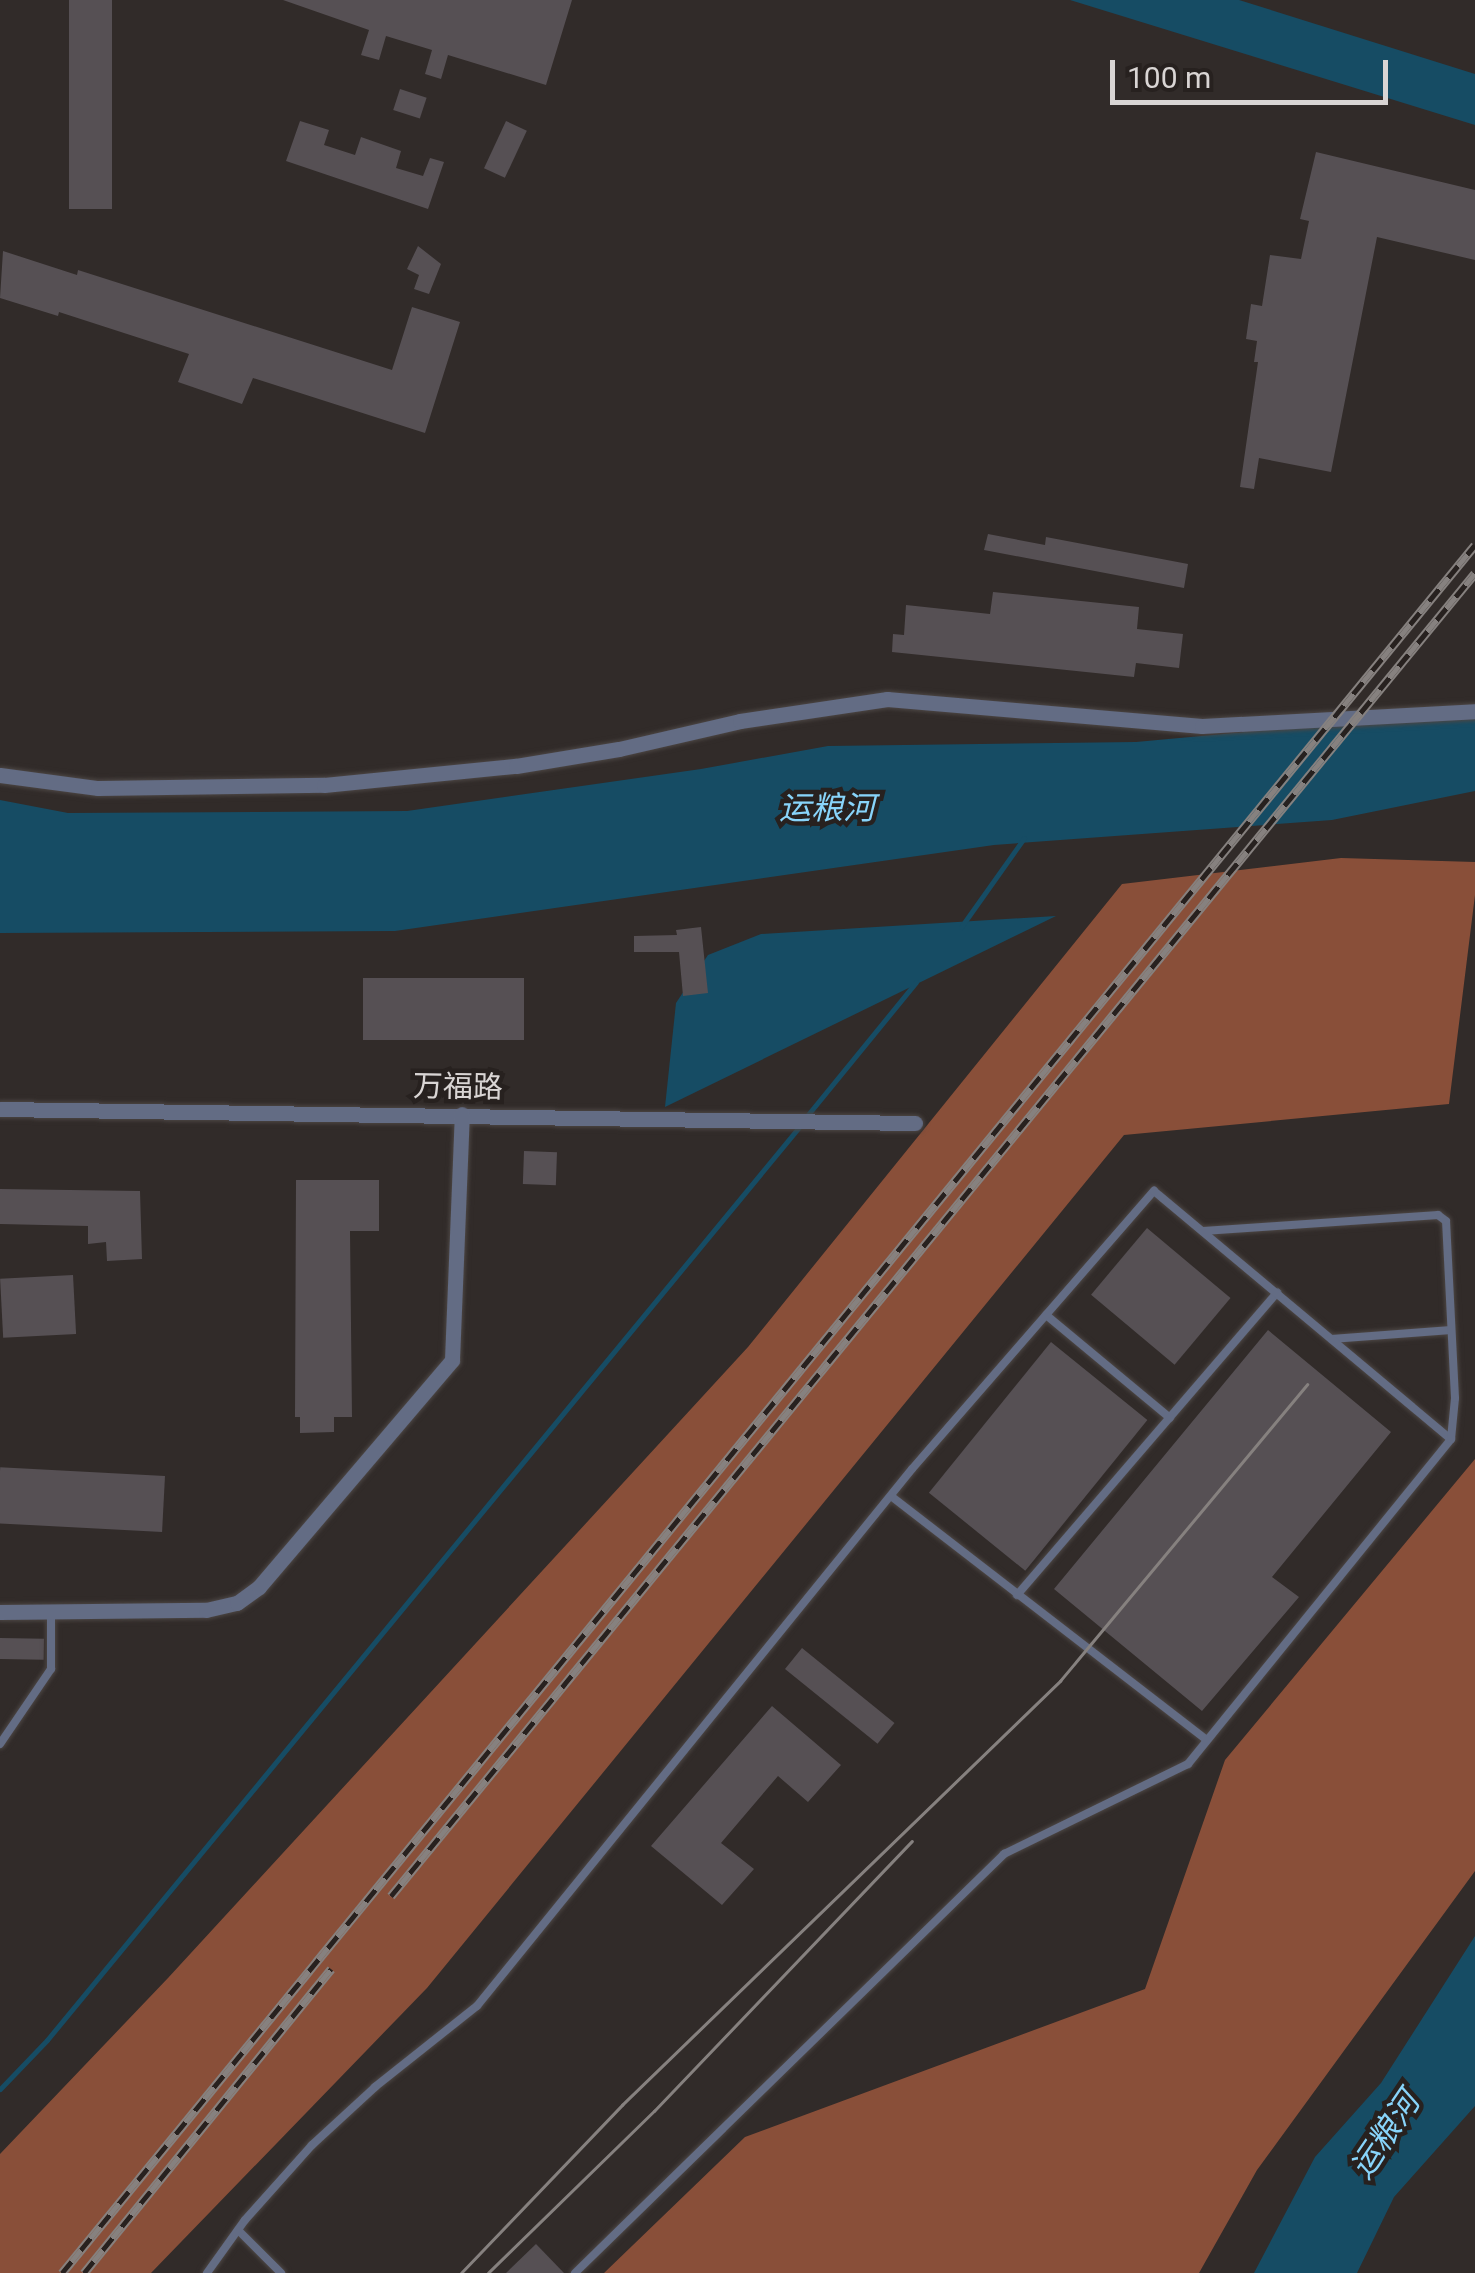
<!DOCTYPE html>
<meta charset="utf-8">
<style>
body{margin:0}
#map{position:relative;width:1475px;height:2273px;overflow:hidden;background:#312b29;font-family:Roboto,"Noto Sans SC",sans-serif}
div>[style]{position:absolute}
.forest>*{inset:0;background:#894f39}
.water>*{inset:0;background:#164c64}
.stream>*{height:5px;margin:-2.5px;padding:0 2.5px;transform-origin:2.5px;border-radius:2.5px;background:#164c64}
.building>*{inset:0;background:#565054;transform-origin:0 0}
.roads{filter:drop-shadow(0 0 2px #4c4644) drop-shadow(0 0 2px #4c4644)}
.service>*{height:8px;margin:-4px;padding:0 4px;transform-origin:4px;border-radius:4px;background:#636c84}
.minor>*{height:15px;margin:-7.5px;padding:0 7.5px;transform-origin:7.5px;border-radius:7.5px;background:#636c84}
.tram>*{height:2.5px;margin:-1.25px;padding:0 1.25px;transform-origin:1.25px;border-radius:1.25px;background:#86817f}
.rail>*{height:9px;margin-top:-4.5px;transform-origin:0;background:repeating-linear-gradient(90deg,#27211f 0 15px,#86817f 0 30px);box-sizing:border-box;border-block:2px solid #86817f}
span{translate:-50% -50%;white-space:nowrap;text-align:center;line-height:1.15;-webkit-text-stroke:9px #27211f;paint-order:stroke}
.street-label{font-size:30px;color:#d9d5d4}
.water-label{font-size:32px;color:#88d4fa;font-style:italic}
.scale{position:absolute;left:1110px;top:60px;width:278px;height:45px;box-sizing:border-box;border:5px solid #d9d5d4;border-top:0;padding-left:12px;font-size:30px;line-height:35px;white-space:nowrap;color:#d9d5d4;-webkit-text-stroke:8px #27211f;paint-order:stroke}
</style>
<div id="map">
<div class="forest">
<div style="clip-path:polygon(1341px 858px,1475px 862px,1475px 895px,1449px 1104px,1124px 1135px,427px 1988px,151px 2273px,0 2273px,0 2154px,168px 1978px,748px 1347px,1122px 884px)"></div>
<div style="clip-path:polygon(1475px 1459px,1475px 1871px,1257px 2170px,1199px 2273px,604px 2273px,745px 2137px,1145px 1989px,1225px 1760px)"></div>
</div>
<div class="water">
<div style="clip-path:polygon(1070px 0,1239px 0,1475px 74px,1475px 125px)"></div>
<div style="clip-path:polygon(1475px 711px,1475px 791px,1332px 820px,994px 845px,395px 931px,0 933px,0 800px,68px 813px,407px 811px,701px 769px,828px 746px,1136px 742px)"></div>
<div style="clip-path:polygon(1056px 916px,665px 1107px,676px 1003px,708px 955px,761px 934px)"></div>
<div style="clip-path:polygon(1475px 1936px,1475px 2106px,1394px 2197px,1357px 2273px,1254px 2273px,1315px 2157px,1381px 2083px)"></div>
</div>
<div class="stream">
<div style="left:961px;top:927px;width:109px;rotate:-54.7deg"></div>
<div style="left:806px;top:1117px;width:174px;rotate:-50.8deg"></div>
<div style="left:0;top:2089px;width:68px;rotate:-46.2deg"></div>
<div style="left:47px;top:2040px;width:1184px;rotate:-50.52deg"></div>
</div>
<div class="building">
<div style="left:69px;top:0;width:43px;height:209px"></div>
<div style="clip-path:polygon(283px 0,572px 0,546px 85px,448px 55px,441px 79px,425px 74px,432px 50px,386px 36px,379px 60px,361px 55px,369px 30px)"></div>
<div style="left:400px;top:89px;width:28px;height:22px;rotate:18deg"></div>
<div style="clip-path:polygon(300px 121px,329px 130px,324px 145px,355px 155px,361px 137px,401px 151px,396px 168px,423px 176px,430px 158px,444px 162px,428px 209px,286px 161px)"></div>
<div style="left:506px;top:121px;width:23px;height:52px;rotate:25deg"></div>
<div style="clip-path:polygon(1316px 152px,1475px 190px,1475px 260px,1377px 237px,1331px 472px,1259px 458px,1254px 489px,1240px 487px,1258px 362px,1254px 362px,1257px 341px,1246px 339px,1251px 304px,1262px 306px,1270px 255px,1301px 259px,1309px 221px,1300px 219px)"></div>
<div style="clip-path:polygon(418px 246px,441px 264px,429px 294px,414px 289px,419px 275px,407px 269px)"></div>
<div style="clip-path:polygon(3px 251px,77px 275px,78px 270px,392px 370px,412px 307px,460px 322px,425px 433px,253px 378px,242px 404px,178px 382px,189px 354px,59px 312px,58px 316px,0 298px)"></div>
<div style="clip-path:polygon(988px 534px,1045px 545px,1046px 537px,1188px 564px,1184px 588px,984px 550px)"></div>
<div style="clip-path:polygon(993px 592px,1139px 607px,1137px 629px,1183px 634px,1179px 668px,1136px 663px,1134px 677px,892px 652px,893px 634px,904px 635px,906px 605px,990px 614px)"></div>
<div style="clip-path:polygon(701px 927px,708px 993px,683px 996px,679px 952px,634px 952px,634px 936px,677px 935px,676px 930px)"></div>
<div style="left:524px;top:978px;width:62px;height:161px;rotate:90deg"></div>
<div style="left:524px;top:1151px;width:33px;height:33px;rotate:2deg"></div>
<div style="clip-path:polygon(296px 1180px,379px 1180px,379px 1231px,350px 1231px,352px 1417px,334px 1417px,334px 1432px,300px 1433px,300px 1417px,295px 1417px)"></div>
<div style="clip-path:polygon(0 1189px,140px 1191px,142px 1259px,107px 1261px,106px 1242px,88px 1244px,88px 1226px,0 1224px)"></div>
<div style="left:1147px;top:1228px;width:109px;height:87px;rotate:40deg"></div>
<div style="left:73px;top:1275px;width:59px;height:73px;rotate:87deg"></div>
<div style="clip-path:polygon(1268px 1330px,1391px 1432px,1272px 1577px,1299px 1597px,1202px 1711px,1054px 1589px)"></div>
<div style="left:1051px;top:1342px;width:124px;height:194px;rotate:39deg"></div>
<div style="left:165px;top:1476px;width:56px;height:165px;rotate:93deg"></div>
<div style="left:0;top:1638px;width:44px;height:21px;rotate:1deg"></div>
<div style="left:802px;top:1648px;width:119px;height:27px;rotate:39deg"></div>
<div style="clip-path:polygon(772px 1706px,841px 1765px,808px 1802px,778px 1776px,721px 1843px,754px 1869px,722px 1905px,651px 1846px)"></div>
<div style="clip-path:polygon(536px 2244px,564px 2273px,506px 2273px)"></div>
</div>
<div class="roads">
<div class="service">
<div style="left:1046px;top:1315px;width:161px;rotate:39.7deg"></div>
<div style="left:1332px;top:1339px;width:119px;rotate:-4.3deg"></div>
<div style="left:891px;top:1496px;width:399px;rotate:37.7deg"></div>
<div style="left:1017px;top:1595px;width:399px;rotate:-49.3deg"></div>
<div style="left:0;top:1744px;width:91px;rotate:-55.8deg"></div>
<div style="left:51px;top:1669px;width:57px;rotate:-90deg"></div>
<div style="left:238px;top:2230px;width:61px;rotate:45deg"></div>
<div style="left:207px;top:2273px;width:65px;rotate:-54.4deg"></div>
<div style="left:245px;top:2220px;width:101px;rotate:-48.2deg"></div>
<div style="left:312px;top:2145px;width:86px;rotate:-42.6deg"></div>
<div style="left:375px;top:2087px;width:130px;rotate:-38.5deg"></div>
<div style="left:477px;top:2006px;width:691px;rotate:-50.99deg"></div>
<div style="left:912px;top:1469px;width:369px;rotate:-49deg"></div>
<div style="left:1154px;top:1191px;width:387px;rotate:39.9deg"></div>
<div style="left:575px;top:2273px;width:600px;rotate:-44.32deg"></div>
<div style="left:1004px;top:1854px;width:205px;rotate:-26.1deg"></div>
<div style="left:1188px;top:1764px;width:418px;rotate:-51deg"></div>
<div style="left:1451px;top:1439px;width:41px;rotate:-84.4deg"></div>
<div style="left:1455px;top:1398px;width:177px;rotate:-92.9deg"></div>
<div style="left:1446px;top:1221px;width:10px;rotate:-143deg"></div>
<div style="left:1438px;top:1215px;width:235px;rotate:176.1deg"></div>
</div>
<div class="minor">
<div style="left:0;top:775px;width:99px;rotate:7.6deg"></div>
<div style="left:98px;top:788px;width:226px;rotate:-0.8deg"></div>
<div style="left:324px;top:785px;width:193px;rotate:-5.7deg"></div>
<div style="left:516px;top:766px;width:104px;rotate:-9.4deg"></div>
<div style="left:619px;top:749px;width:124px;rotate:-13deg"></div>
<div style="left:740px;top:721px;width:149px;rotate:-8.5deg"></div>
<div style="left:887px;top:699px;width:316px;rotate:4.9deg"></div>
<div style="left:1202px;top:726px;width:273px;rotate:-3.1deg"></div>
<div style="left:0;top:1109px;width:915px;rotate:0.88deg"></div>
<div style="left:0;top:1612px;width:206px;rotate:-0.6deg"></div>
<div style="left:206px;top:1610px;width:32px;rotate:-13deg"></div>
<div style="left:237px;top:1603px;width:27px;rotate:-36deg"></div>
<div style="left:259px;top:1587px;width:298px;rotate:-49.6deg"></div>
<div style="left:452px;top:1360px;width:246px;rotate:-87.7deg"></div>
</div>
</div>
<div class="tram">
<div style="left:461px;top:2273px;width:233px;rotate:-46.2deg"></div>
<div style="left:622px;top:2105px;width:610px;rotate:-44.07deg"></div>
<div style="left:1060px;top:1681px;width:386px;rotate:-50.2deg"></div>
<div style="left:488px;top:2273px;width:232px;rotate:-44.3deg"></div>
<div style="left:654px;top:2111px;width:373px;rotate:-46.3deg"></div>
</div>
<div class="rail">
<div style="left:391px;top:1896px;width:1710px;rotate:-50.67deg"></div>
<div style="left:62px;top:2273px;width:2232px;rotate:-50.73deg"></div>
<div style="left:84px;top:2273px;width:392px;rotate:-50.9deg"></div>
</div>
<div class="street-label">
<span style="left:458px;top:1087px;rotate:1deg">万福路</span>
</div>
<div class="water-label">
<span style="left:827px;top:808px">运粮河</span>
<span style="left:1385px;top:2135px;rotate:-56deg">运粮河</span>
</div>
<div class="scale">100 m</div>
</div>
